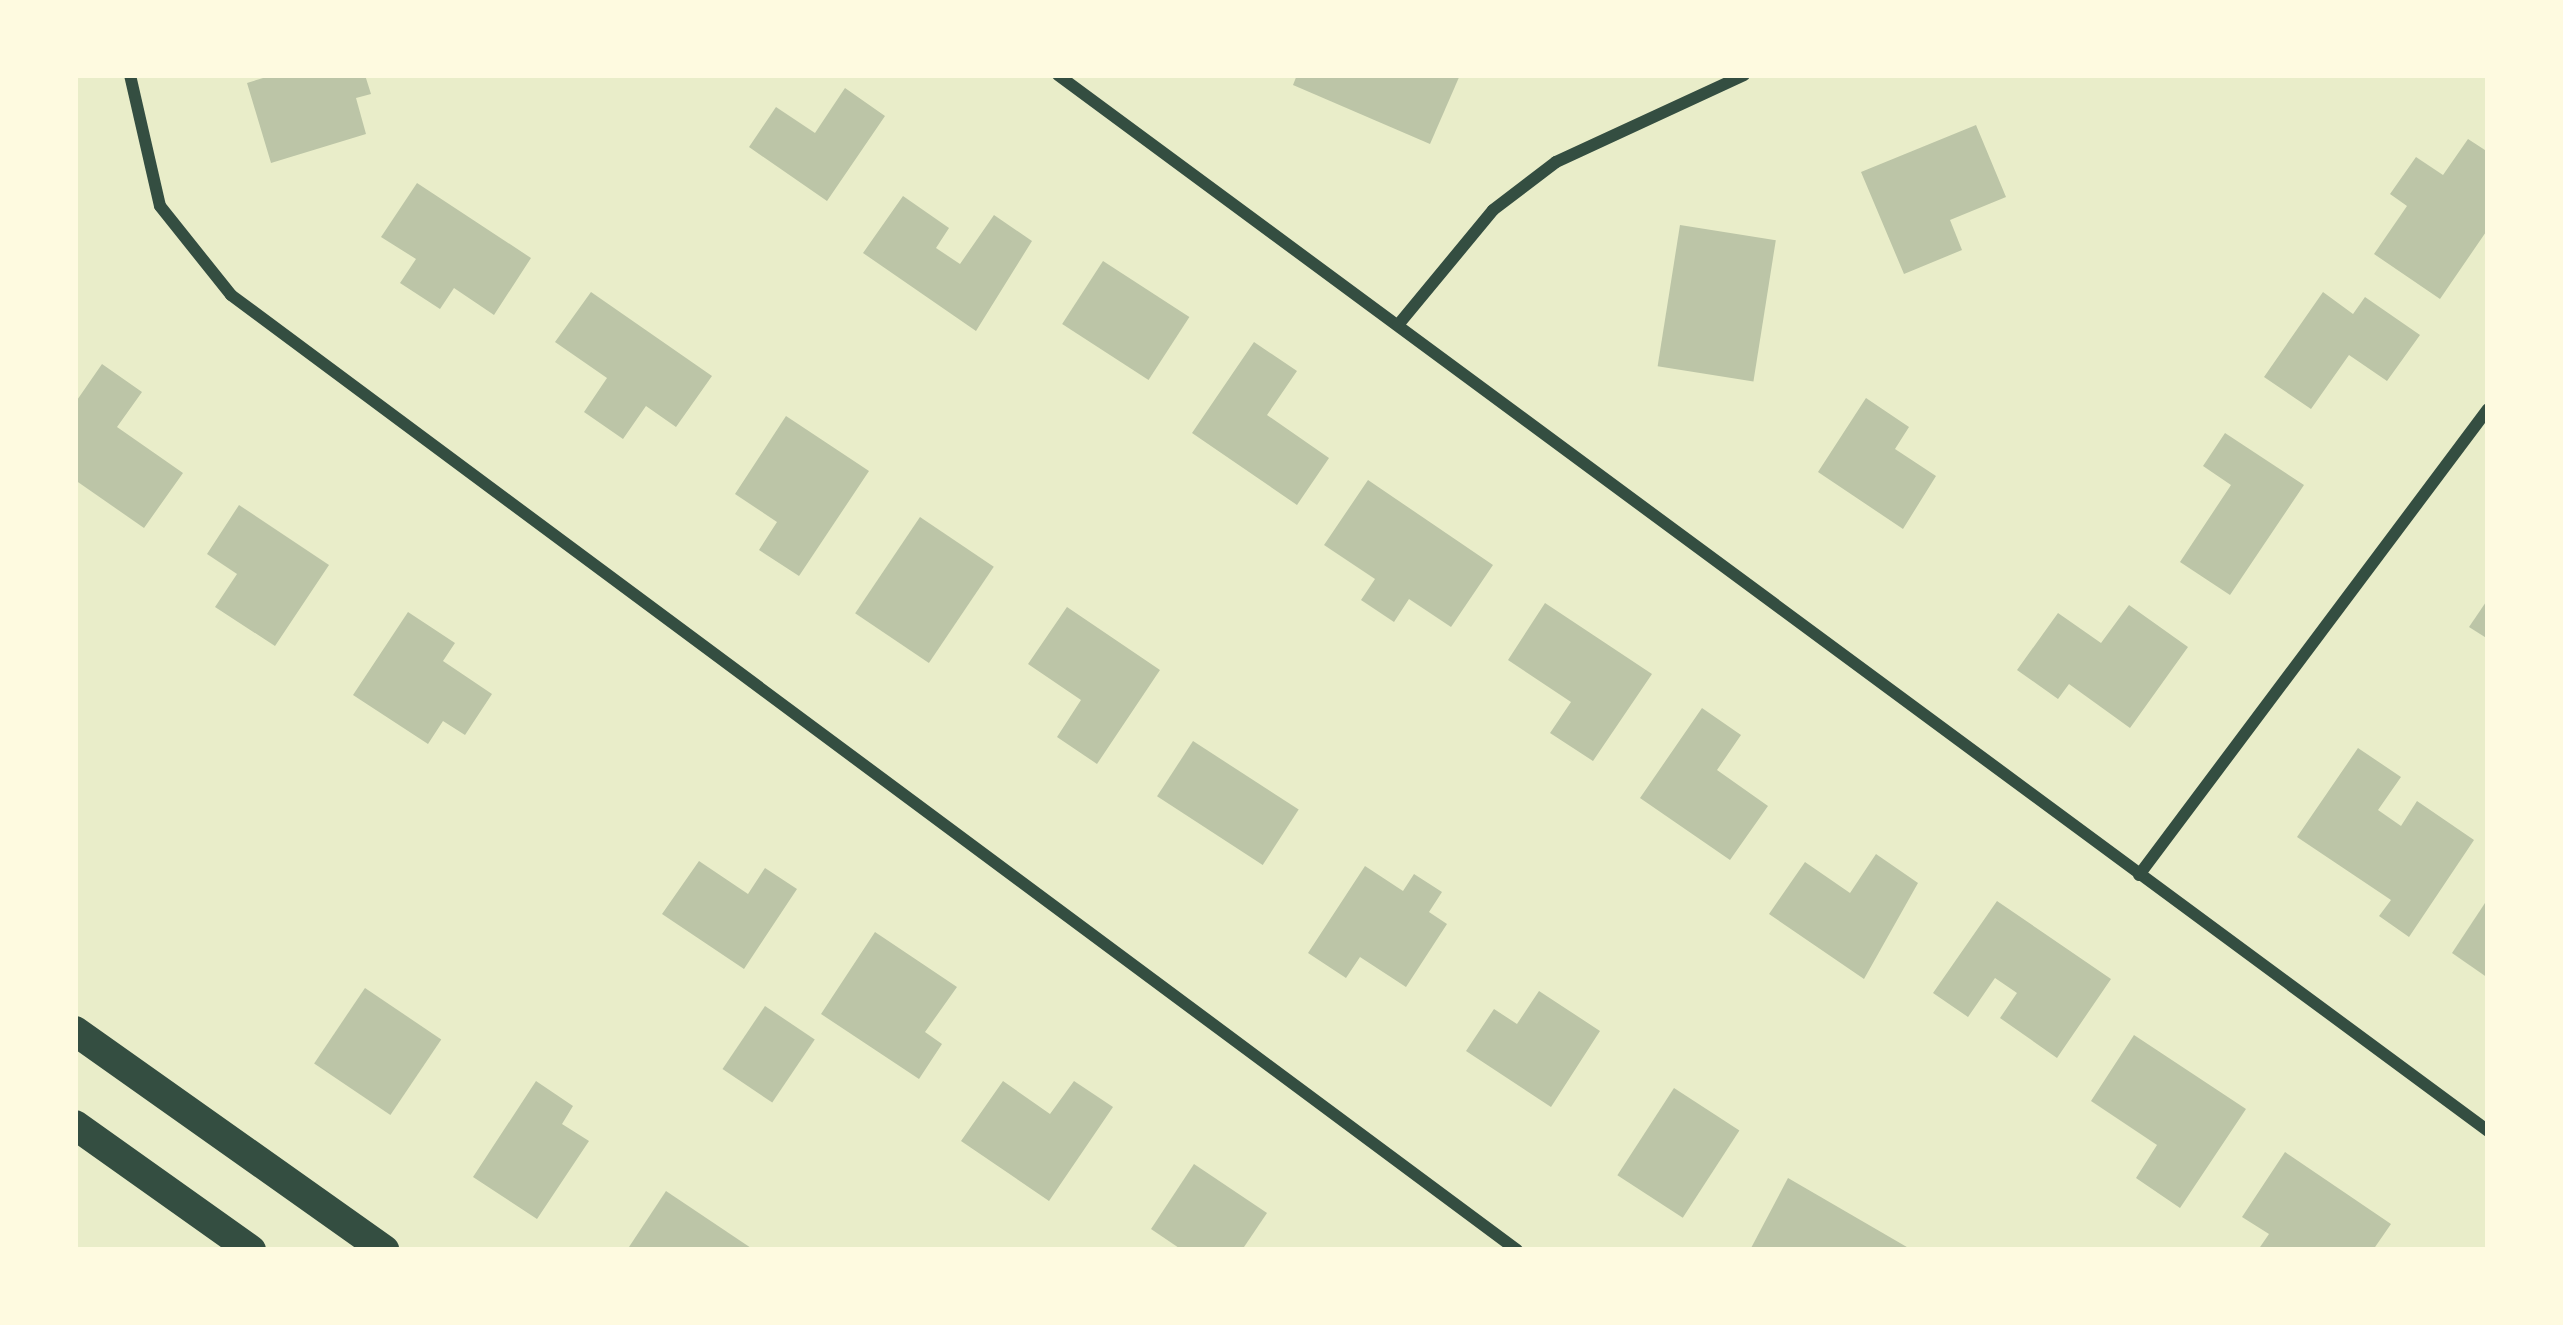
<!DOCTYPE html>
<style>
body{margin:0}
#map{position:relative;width:2563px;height:1325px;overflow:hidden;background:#e9edc9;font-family:"Public Sans",sans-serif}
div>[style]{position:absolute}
.building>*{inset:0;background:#bcc5a7;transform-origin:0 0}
.minor>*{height:12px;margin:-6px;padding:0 6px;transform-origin:6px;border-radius:6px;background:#344e41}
.primary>*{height:30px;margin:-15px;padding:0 15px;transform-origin:15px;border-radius:15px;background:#344e41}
span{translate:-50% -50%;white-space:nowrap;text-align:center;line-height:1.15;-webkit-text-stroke:10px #fefae0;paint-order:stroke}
.frame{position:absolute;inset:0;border:78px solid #fefae0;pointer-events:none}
</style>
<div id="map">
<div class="building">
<div style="clip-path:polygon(273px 75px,365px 75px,371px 94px,356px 98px,366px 134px,271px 163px,247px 83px)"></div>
<div style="clip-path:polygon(1297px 75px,1460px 75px,1430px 144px,1293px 85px)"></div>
<div style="clip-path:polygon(845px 88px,885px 116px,827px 201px,749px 147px,776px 107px,815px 133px)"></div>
<div style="clip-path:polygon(1976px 125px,2006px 197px,1950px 220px,1962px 250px,1904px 274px,1861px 172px)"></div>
<div style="clip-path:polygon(2468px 139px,2488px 152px,2488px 229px,2440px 299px,2374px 254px,2407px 206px,2390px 194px,2416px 157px,2443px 175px)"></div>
<div style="clip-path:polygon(417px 183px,531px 258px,494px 315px,454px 288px,440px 309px,400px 283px,416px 259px,381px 237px)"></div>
<div style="clip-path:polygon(903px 196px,949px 228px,936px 248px,960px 264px,994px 215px,1032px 241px,976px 331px,863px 253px)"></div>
<div style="left:1680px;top:225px;width:97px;height:143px;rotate:9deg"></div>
<div style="left:1103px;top:261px;width:103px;height:75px;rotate:33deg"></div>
<div style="clip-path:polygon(591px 292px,712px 376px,676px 427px,646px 406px,623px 439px,584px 412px,607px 378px,555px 342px)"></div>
<div style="clip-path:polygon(2323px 292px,2353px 314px,2365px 297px,2420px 335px,2387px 381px,2349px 355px,2311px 409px,2264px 377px)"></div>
<div style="clip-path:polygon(1254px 342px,1297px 371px,1267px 415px,1329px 458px,1297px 505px,1192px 433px)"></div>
<div style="clip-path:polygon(102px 364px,142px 392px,117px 427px,183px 473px,144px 528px,75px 480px,75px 403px)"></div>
<div style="clip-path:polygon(1866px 398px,1909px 427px,1895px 449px,1936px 476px,1903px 529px,1818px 472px)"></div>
<div style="clip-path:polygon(786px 416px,869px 471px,799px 576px,759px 550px,777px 522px,735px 494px)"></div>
<div style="clip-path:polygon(2225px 433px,2304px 485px,2230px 595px,2180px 562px,2231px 485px,2203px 466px)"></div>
<div style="clip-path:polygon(1368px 480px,1493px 565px,1451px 627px,1409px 599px,1394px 622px,1361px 600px,1375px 579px,1324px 545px)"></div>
<div style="clip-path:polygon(239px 505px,329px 565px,275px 646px,215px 607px,237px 574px,207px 554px)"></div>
<div style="left:920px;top:517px;width:89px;height:116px;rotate:34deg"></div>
<div style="clip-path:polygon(2488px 599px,2488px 639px,2469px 627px)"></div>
<div style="clip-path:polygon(1545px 603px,1652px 674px,1593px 761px,1550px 733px,1571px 702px,1508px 660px)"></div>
<div style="clip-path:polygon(2129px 605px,2188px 647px,2130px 728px,2069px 684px,2058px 699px,2017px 670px,2058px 613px,2101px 643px)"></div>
<div style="clip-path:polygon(1067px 607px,1160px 670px,1097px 764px,1057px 737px,1081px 700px,1028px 664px)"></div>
<div style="clip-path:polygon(408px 612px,455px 643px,443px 661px,492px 694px,465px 735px,443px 721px,428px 744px,353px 695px)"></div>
<div style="clip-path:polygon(1702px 708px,1741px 735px,1717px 770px,1768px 806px,1730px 860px,1640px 798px)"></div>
<div style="left:1193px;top:741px;width:126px;height:66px;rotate:33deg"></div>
<div style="clip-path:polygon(2358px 748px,2401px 777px,2378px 810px,2401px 826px,2417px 801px,2474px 840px,2409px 937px,2379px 916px,2391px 900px,2297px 837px)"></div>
<div style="clip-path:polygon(1876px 854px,1918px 883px,1864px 979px,1769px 914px,1805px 862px,1850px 893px)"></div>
<div style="clip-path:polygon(699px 861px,748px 894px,765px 868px,797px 889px,744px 969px,662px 914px)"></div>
<div style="clip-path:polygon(1365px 866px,1403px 891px,1414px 874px,1442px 892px,1429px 912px,1447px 924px,1406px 987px,1360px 957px,1346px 978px,1308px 953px)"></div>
<div style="clip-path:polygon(1997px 901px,2111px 979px,2057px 1058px,2000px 1018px,2017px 993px,1995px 978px,1968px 1017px,1933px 993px)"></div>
<div style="clip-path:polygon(2485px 903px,2488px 905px,2488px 978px,2452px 953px)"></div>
<div style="clip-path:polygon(875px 932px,957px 987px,925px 1032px,942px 1044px,919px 1079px,821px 1014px)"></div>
<div style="left:365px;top:988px;width:92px;height:91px;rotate:34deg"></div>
<div style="clip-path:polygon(1539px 991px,1600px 1031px,1551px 1107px,1466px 1051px,1494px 1009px,1517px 1024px)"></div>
<div style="left:765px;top:1006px;width:60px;height:76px;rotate:34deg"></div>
<div style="clip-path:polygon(2134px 1035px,2246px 1109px,2180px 1208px,2136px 1178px,2157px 1145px,2091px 1101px)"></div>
<div style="clip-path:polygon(536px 1081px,573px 1106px,562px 1124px,589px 1141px,537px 1219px,473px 1177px)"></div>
<div style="clip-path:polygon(1003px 1081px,1050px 1114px,1074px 1081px,1113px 1107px,1049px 1201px,961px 1141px)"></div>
<div style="left:1674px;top:1088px;width:78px;height:104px;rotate:33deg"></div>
<div style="clip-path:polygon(2285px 1152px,2391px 1224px,2373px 1250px,2258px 1250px,2269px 1234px,2242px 1217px)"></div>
<div style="clip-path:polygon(1194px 1164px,1267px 1213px,1242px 1250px,1182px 1250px,1151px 1229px)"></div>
<div style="clip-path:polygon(1788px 1178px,1912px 1250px,1750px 1250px)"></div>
<div style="clip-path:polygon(666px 1191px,754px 1250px,627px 1250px)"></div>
</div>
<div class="minor">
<div style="left:130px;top:75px;width:134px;rotate:77.1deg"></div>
<div style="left:160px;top:206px;width:114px;rotate:51.4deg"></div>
<div style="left:231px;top:295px;width:1602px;rotate:36.6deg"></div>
<div style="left:1058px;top:75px;width:1778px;rotate:36.44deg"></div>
<div style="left:1398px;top:325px;width:149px;rotate:-50.4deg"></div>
<div style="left:1493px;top:210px;width:79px;rotate:-37.3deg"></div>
<div style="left:1556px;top:162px;width:207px;rotate:-24.8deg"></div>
<div style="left:2139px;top:875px;width:582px;rotate:-53.17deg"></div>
</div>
<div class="primary">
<div style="left:75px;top:1031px;width:379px;rotate:35.3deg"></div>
<div style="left:75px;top:1125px;width:216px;rotate:35.4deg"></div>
</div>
<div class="frame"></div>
</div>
